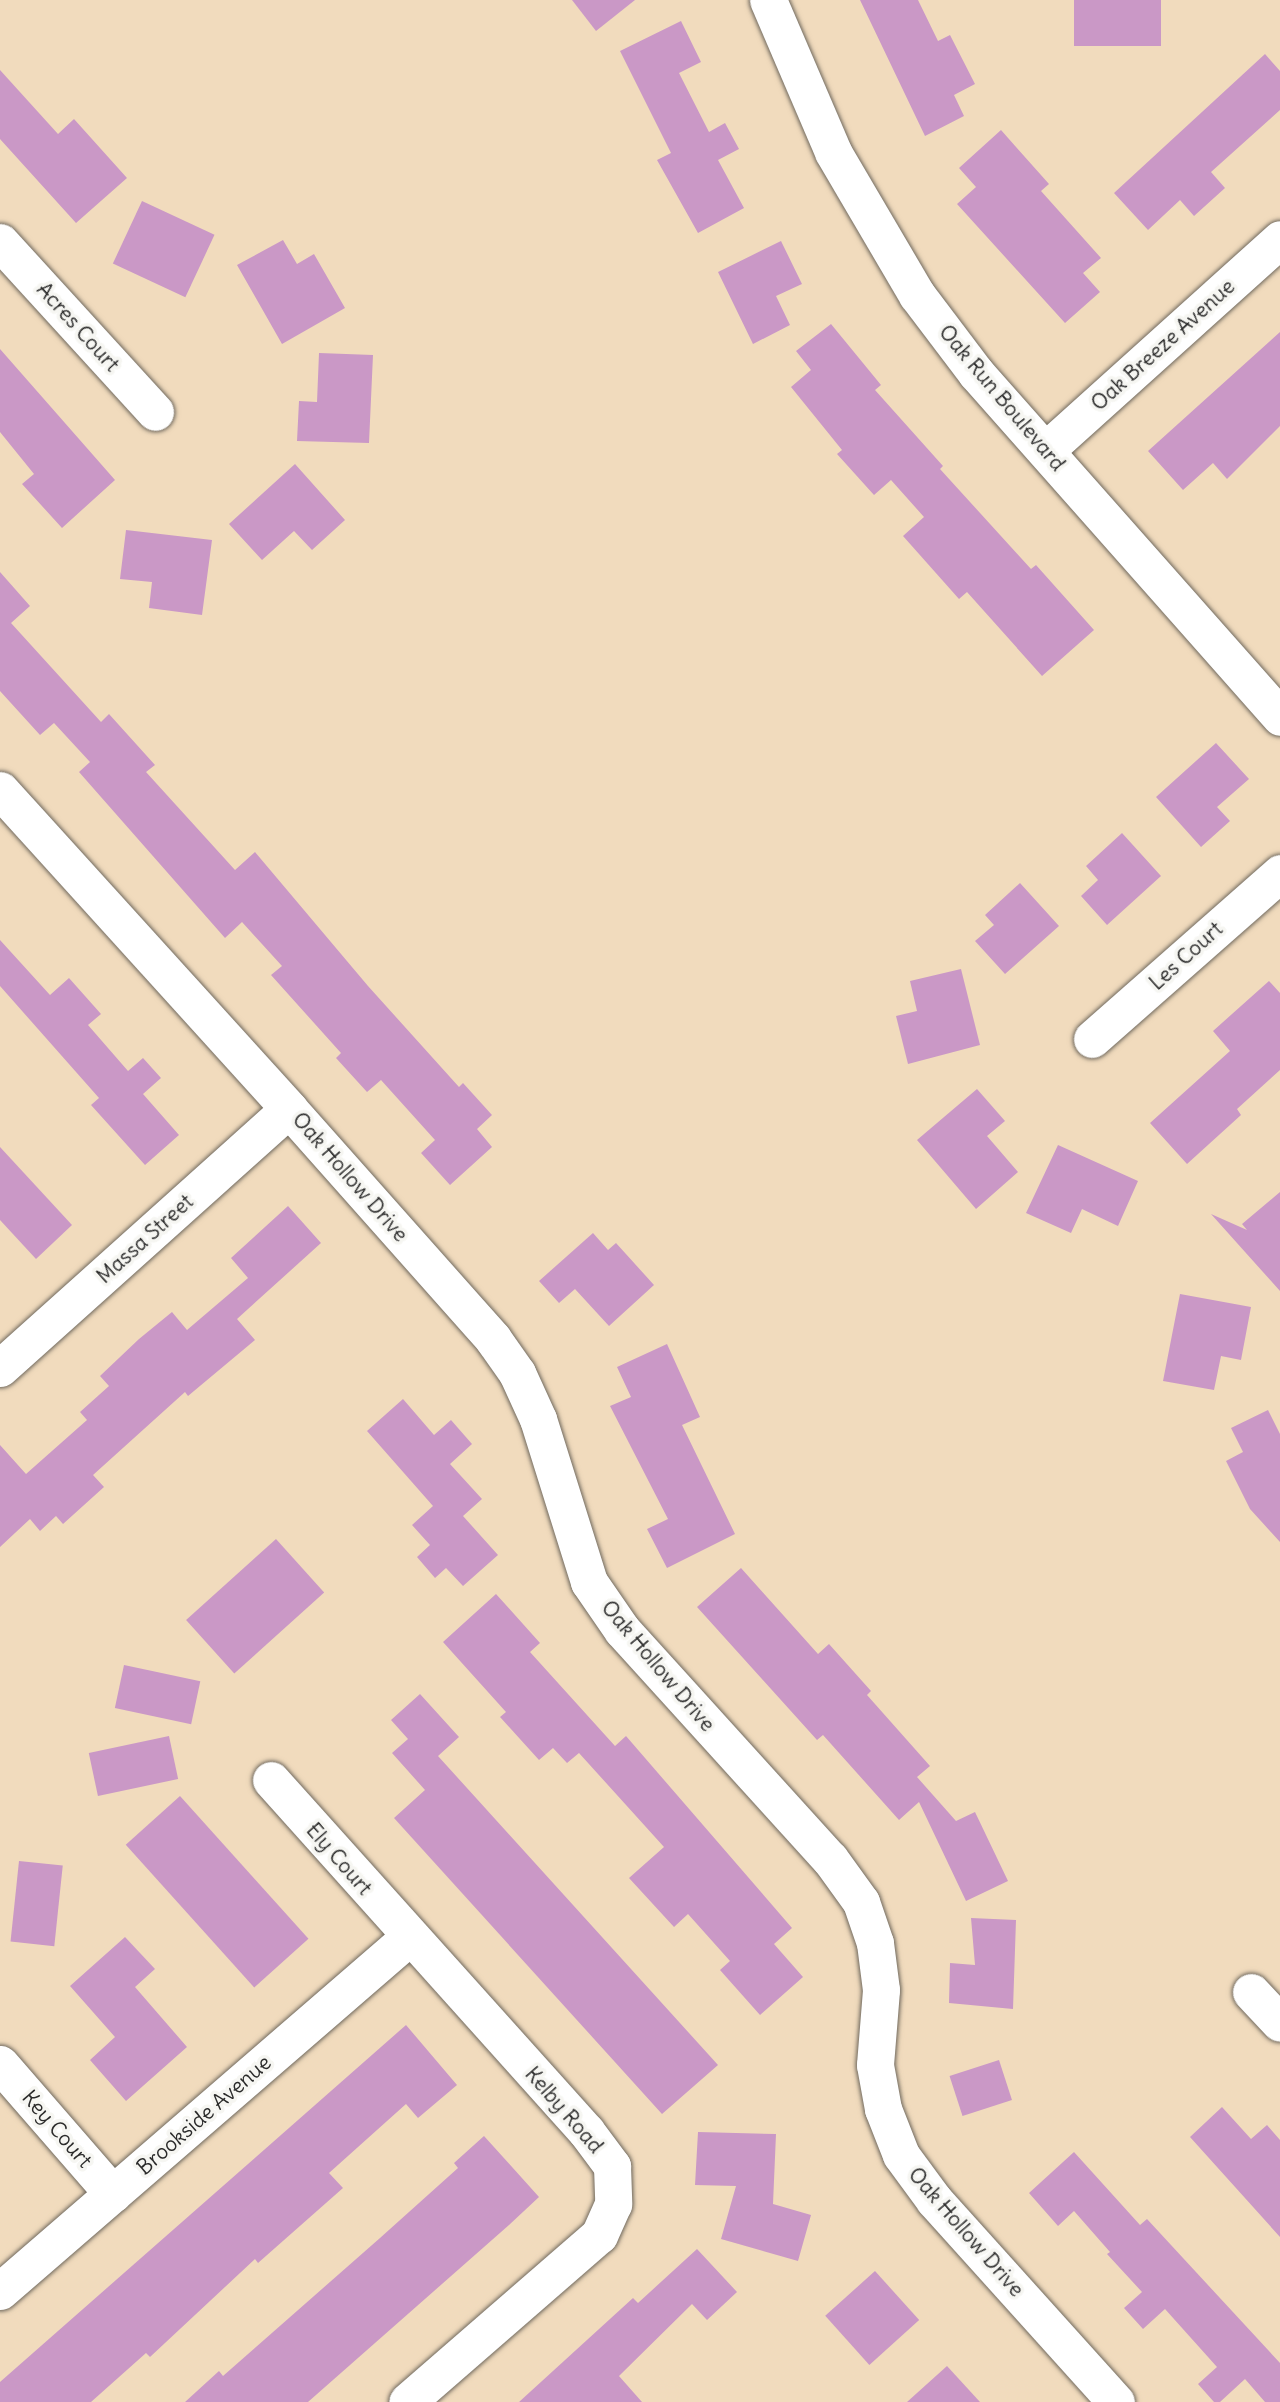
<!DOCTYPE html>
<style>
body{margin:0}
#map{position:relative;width:1280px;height:2402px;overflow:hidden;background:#f1dbbd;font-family:Delius,sans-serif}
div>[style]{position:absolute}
.building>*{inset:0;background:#ca98c6;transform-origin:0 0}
.roads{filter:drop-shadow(0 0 2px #70695e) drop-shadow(0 0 2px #70695e)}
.minor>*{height:37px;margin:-18.5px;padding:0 18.5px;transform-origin:18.5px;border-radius:18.5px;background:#fff}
span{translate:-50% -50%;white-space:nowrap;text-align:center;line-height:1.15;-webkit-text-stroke:7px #f6f6f2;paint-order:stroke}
.street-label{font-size:21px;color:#2b2b2b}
</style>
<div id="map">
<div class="building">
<div style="clip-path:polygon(572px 0,635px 0,596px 31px)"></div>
<div style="clip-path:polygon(860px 0,918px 0,938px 41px,950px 35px,975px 84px,954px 95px,964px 116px,925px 136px)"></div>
<div style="left:1074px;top:0;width:87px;height:46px"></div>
<div style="clip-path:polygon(681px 21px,701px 62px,679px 73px,709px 132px,725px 123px,739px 149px,718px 160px,744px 208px,698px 233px,657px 160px,671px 153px,620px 51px)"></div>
<div style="clip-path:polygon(1265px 54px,1280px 71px,1280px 110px,1211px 172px,1225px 188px,1194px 216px,1180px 200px,1148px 230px,1114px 193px)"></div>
<div style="clip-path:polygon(0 70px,58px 134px,74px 119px,127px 178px,76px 223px,0 139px)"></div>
<div style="clip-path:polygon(1001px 130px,1049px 184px,1041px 191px,1101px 258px,1083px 273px,1100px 292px,1065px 323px,957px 204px,976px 187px,959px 168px)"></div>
<div style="left:142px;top:201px;width:80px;height:69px;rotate:25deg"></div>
<div style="clip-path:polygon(283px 240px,297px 264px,314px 254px,345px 308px,282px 344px,237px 265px)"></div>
<div style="clip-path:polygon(781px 241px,802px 284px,776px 296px,790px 325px,753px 344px,718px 272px)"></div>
<div style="clip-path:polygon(831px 324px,881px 385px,875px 390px,943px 466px,940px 469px,1031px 569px,1036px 565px,1094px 630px,1042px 676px,967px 592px,959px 599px,903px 536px,924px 517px,891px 480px,874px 495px,837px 454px,842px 450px,791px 387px,811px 370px,796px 351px)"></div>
<div style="clip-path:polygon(1280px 332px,1280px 426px,1227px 479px,1213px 463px,1183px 490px,1148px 451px)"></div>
<div style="clip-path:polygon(0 349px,115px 480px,62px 528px,22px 484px,34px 474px,0 432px)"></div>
<div style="clip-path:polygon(319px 353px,373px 355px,369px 443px,297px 441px,299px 401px,317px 402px)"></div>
<div style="clip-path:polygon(295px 464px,345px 520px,312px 550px,294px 531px,262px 560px,229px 524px)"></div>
<div style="clip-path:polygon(126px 530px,212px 540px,202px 615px,149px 608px,152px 582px,120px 579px)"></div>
<div style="clip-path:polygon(0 572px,30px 606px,11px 623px,101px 722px,109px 714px,155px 765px,146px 772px,235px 870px,255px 852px,368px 986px,459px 1087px,463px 1083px,492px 1115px,477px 1129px,492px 1147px,450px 1185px,421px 1153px,435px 1140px,381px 1080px,367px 1092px,336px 1058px,341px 1053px,271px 975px,282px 966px,242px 922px,225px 938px,79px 772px,90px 762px,54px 723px,40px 735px,0 691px)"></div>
<div style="clip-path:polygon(1216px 743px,1249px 779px,1217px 807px,1230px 821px,1201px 847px,1156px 797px)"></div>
<div style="clip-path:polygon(1122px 833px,1161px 876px,1107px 925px,1081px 896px,1098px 880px,1086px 866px)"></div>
<div style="clip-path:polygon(1020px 883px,1059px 926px,1005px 974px,975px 941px,994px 925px,985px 915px)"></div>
<div style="clip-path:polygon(0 940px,50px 995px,69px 978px,101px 1014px,88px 1025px,128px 1071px,143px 1058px,161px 1078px,143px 1094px,179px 1135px,145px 1165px,91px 1105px,99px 1098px,0 986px)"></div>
<div style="clip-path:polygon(961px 969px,980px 1045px,908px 1064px,896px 1016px,917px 1011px,910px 981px)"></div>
<div style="clip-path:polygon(1269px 981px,1280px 993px,1280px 1070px,1237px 1109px,1241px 1115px,1187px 1164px,1150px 1123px,1230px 1051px,1213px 1031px)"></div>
<div style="clip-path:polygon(977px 1089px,1005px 1121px,987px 1136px,1018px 1172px,976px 1209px,917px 1140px)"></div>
<div style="clip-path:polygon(1058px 1145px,1138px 1181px,1118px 1226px,1082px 1209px,1071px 1233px,1026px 1213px)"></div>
<div style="clip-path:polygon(0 1147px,72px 1225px,36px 1259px,0 1220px)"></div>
<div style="clip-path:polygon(1280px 1192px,1280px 1291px,1211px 1214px,1247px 1230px,1242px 1224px)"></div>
<div style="clip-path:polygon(288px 1206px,321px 1243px,237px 1319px,255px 1340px,188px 1396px,185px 1392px,93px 1475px,104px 1487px,63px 1524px,56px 1516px,40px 1531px,30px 1519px,0 1547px,0 1445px,26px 1474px,87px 1420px,80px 1412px,109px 1386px,100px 1376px,139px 1339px,172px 1312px,187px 1330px,248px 1278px,231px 1258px)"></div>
<div style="clip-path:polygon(593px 1233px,608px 1250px,616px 1243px,654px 1285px,609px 1326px,575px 1289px,559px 1303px,539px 1281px)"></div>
<div style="clip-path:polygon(1180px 1294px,1251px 1307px,1241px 1360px,1221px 1356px,1214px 1390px,1163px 1381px)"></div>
<div style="clip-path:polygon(667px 1344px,700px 1417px,682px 1425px,735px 1534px,667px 1568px,647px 1529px,668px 1519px,610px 1406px,631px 1397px,617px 1367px)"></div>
<div style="clip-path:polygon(403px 1399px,434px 1435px,451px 1420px,472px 1444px,450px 1464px,482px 1499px,463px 1516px,498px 1555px,463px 1586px,446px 1568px,435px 1578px,417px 1557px,430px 1545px,412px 1525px,433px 1506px,367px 1431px)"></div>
<div style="clip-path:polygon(1268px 1410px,1280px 1434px,1280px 1542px,1250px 1509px,1226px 1461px,1243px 1452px,1231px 1428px)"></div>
<div style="left:276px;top:1539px;width:72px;height:121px;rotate:48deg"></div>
<div style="clip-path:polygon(741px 1568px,818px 1654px,829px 1644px,871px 1691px,867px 1695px,930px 1766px,917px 1777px,956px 1821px,975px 1812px,1008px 1881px,966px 1901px,919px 1802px,899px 1820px,823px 1735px,817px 1740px,697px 1607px)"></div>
<div style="clip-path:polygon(496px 1594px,540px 1643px,530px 1652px,615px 1746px,626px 1736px,792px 1928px,774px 1944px,803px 1977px,760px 2015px,720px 1970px,730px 1961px,688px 1914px,674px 1927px,629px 1878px,664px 1847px,579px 1753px,567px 1763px,553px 1748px,539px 1760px,500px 1717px,506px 1712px,443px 1642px)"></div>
<div style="left:124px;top:1665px;width:78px;height:44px;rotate:12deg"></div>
<div style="clip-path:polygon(420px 1694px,459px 1737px,438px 1756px,718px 2065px,662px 2114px,394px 1818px,425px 1790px,392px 1753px,408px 1739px,391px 1720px)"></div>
<div style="left:169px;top:1736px;width:44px;height:82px;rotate:78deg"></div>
<div style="left:180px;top:1796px;width:192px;height:73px;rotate:48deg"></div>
<div style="left:19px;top:1861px;width:44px;height:81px;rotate:6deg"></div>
<div style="clip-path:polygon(971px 1918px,1016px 1920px,1013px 2009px,949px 2003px,950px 1963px,975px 1965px)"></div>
<div style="clip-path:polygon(125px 1937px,155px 1969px,135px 1987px,187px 2047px,126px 2101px,90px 2060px,115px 2037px,70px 1986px)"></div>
<div style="clip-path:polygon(406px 2025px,457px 2085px,418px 2118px,406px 2104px,329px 2173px,343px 2188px,258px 2263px,255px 2259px,150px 2357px,146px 2353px,91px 2402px,0 2402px,0 2382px)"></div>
<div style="left:999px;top:2060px;width:42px;height:52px;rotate:72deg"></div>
<div style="clip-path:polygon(1222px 2107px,1251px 2139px,1267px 2125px,1280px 2140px,1280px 2237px,1190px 2137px)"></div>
<div style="clip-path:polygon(698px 2132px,776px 2134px,773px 2204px,811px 2215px,798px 2261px,721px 2239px,736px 2186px,695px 2185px)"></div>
<div style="clip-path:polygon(484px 2136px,539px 2197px,509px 2225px,308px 2402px,185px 2402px,219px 2371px,223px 2376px,380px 2238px,458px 2168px,454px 2163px)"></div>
<div style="clip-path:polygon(1074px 2152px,1140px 2225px,1147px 2219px,1280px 2363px,1280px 2402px,1265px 2402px,1245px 2379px,1220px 2402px,1214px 2402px,1198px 2384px,1217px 2367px,1165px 2309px,1143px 2329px,1124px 2308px,1142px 2292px,1107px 2254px,1110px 2252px,1074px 2211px,1058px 2226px,1029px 2193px)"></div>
<div style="clip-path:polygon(697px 2249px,737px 2292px,707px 2320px,692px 2304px,619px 2376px,642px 2402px,519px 2402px,633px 2298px,638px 2303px)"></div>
<div style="left:875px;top:2271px;width:66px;height:67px;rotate:48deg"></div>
<div style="clip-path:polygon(947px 2366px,980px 2402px,907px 2402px)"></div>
</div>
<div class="roads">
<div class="minor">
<div style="left:768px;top:0;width:165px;rotate:66.8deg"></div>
<div style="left:833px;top:152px;width:166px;rotate:59.6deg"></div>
<div style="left:917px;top:295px;width:98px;rotate:52.9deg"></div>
<div style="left:976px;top:373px;width:459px;rotate:48.5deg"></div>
<div style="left:0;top:242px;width:230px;rotate:47.6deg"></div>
<div style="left:1046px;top:450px;width:315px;rotate:-42deg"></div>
<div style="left:0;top:790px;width:430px;rotate:47.8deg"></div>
<div style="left:289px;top:1109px;width:307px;rotate:48.4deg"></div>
<div style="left:493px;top:1339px;width:42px;rotate:54.8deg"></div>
<div style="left:517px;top:1373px;width:51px;rotate:65.5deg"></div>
<div style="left:538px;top:1419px;width:171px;rotate:72.6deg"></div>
<div style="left:589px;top:1582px;width:58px;rotate:55.5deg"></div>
<div style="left:622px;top:1630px;width:309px;rotate:47.8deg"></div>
<div style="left:830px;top:1859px;width:53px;rotate:54.2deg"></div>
<div style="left:861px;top:1902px;width:43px;rotate:71.1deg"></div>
<div style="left:875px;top:1943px;width:47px;rotate:82.7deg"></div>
<div style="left:881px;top:1990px;width:75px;rotate:94.6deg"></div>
<div style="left:875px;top:2065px;width:45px;rotate:79.7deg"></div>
<div style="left:883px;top:2109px;width:49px;rotate:68.6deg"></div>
<div style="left:901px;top:2155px;width:56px;rotate:53.7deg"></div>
<div style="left:934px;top:2200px;width:272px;rotate:48deg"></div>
<div style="left:1092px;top:1039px;width:251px;rotate:-41.4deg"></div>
<div style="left:0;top:1368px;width:388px;rotate:-41.9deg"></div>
<div style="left:271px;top:1780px;width:472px;rotate:48.1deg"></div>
<div style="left:586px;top:2131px;width:44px;rotate:53.4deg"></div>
<div style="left:612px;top:2166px;width:38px;rotate:88deg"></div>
<div style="left:613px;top:2204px;width:34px;rotate:114deg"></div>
<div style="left:599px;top:2235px;width:254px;rotate:139deg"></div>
<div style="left:1251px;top:1992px;width:42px;rotate:46.9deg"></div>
<div style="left:0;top:2064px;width:172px;rotate:49deg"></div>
<div style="left:0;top:2291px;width:540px;rotate:-40.87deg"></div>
</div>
</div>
<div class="street-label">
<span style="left:78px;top:327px;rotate:48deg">Acres Court</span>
<span style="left:1163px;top:345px;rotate:-42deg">Oak Breeze Avenue</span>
<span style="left:1002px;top:398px;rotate:50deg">Oak Run Boulevard</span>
<span style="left:1186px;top:956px;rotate:-42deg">Les Court</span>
<span style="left:350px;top:1177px;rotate:49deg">Oak Hollow Drive</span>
<span style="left:145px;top:1239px;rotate:-42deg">Massa Street</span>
<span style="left:658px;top:1666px;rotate:50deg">Oak Hollow Drive</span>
<span style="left:339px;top:1859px;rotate:49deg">Ely Court</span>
<span style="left:564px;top:2110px;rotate:49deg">Kelby Road</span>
<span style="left:204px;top:2115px;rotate:-41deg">Brookside Avenue</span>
<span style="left:57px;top:2129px;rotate:49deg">Key Court</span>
<span style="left:966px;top:2232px;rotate:49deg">Oak Hollow Drive</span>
</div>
</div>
